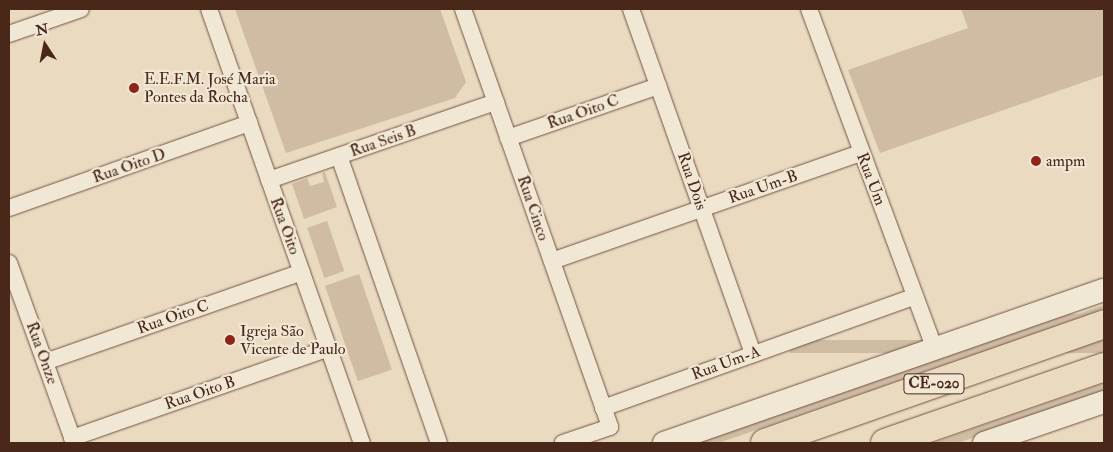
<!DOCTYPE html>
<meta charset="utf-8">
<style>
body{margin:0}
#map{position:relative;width:1113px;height:452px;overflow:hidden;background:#eadabf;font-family:"IM FELL Double Pica",serif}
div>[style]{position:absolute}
.green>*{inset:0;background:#cfbca3;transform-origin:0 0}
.roads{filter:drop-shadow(0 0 1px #715442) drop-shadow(0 0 1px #715442)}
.street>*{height:16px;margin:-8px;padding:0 8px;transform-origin:8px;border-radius:8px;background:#f1e7d5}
.secondary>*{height:22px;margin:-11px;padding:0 11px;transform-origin:11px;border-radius:11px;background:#f1e7d5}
.highway>*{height:28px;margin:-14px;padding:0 14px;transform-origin:14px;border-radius:14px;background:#eadabf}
.dots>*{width:14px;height:14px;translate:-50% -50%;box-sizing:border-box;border:2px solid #f1e7d5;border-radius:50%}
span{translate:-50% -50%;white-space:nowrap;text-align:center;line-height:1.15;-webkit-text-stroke:4.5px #f1e7d5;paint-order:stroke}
.shield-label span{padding:1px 4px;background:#f1e7d5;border:1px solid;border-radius:4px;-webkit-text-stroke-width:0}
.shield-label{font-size:15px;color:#492819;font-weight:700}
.poi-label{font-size:16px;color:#492819}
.left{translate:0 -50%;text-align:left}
.street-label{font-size:16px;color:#492819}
.frame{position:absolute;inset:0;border:10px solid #492819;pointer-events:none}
.north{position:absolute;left:20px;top:20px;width:50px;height:50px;-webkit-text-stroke:4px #f1e7d5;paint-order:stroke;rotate:349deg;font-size:14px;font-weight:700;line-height:20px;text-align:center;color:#492819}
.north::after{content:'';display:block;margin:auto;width:18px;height:22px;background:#492819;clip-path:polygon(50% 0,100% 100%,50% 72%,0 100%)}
</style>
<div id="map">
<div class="green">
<div style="clip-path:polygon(235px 9px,440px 9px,466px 82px,455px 98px,286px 153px)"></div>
<div style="clip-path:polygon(961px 9px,1104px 9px,1104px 75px,880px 153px,848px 70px,968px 28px)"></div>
<div style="clip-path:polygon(325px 172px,337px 207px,304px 219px,292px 184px,307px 178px,310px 186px,324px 182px,322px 173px)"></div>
<div style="left:327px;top:221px;width:53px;height:21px;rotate:71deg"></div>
<div style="left:359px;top:274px;width:101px;height:36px;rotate:71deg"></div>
<div style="clip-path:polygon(1104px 305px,1104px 309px,719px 443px,691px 443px,1062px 314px,1078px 314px)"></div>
<div style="left:1104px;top:340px;width:13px;height:314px;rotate:90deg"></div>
<div style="clip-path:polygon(1104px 383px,1104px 392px,958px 443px,932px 443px)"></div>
</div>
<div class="roads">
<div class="street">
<div style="left:209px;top:9px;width:460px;rotate:70.6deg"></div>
<div style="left:463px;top:9px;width:443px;rotate:70.6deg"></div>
<div style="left:610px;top:427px;width:50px;rotate:161.2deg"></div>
<div style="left:631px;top:9px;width:366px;rotate:70.5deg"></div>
<div style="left:809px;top:9px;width:363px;rotate:69.7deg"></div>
<div style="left:9px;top:34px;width:76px;rotate:-19.1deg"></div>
<div style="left:508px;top:138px;width:159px;rotate:-19.1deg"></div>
<div style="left:339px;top:156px;width:304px;rotate:70.8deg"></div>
<div style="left:269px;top:180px;width:240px;rotate:-19deg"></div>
<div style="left:9px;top:208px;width:255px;rotate:-19.5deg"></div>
<div style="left:552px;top:261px;width:326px;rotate:-19.3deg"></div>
<div style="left:9px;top:263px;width:191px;rotate:70.1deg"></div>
<div style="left:45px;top:362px;width:272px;rotate:-19.3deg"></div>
<div style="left:603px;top:408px;width:331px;rotate:-19.7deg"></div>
<div style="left:72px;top:438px;width:272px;rotate:-19.3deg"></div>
</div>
<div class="secondary">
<div style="left:664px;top:443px;width:466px;rotate:-19.2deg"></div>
<div style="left:984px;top:443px;width:127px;rotate:-18.9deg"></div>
</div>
<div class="highway">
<div style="left:765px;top:443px;width:359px;rotate:-19.3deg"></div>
<div style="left:885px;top:443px;width:232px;rotate:-19.1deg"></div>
</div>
</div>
<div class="dots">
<div style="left:134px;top:88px;background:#8f2418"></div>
<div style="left:1036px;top:161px;background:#8f2418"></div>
<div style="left:230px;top:340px;background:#8f2418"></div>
</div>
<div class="shield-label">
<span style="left:934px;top:384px">CE-020</span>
</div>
<div class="poi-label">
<span class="left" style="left:144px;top:88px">E.E.F.M. José Maria<br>Pontes da Rocha</span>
<span class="left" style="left:1046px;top:161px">ampm</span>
<span class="left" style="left:240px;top:340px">Igreja São<br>Vicente de Paulo</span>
</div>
<div class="street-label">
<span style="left:583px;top:112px;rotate:-19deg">Rua Oito C</span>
<span style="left:383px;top:141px;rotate:-19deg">Rua Seis B</span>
<span style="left:129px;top:166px;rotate:-19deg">Rua Oito D</span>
<span style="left:871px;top:179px;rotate:69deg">Rua Um</span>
<span style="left:692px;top:181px;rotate:71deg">Rua Dois</span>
<span style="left:763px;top:187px;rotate:-19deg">Rua Um-B</span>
<span style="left:533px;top:208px;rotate:71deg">Rua Cinco</span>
<span style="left:285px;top:226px;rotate:70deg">Rua Oito</span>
<span style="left:173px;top:317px;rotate:-19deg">Rua Oito C</span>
<span style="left:42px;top:353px;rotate:70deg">Rua Onze</span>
<span style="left:726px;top:363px;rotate:-20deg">Rua Um-A</span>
<span style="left:200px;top:393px;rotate:-19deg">Rua Oito B</span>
</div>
<div class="frame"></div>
<div class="north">N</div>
</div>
